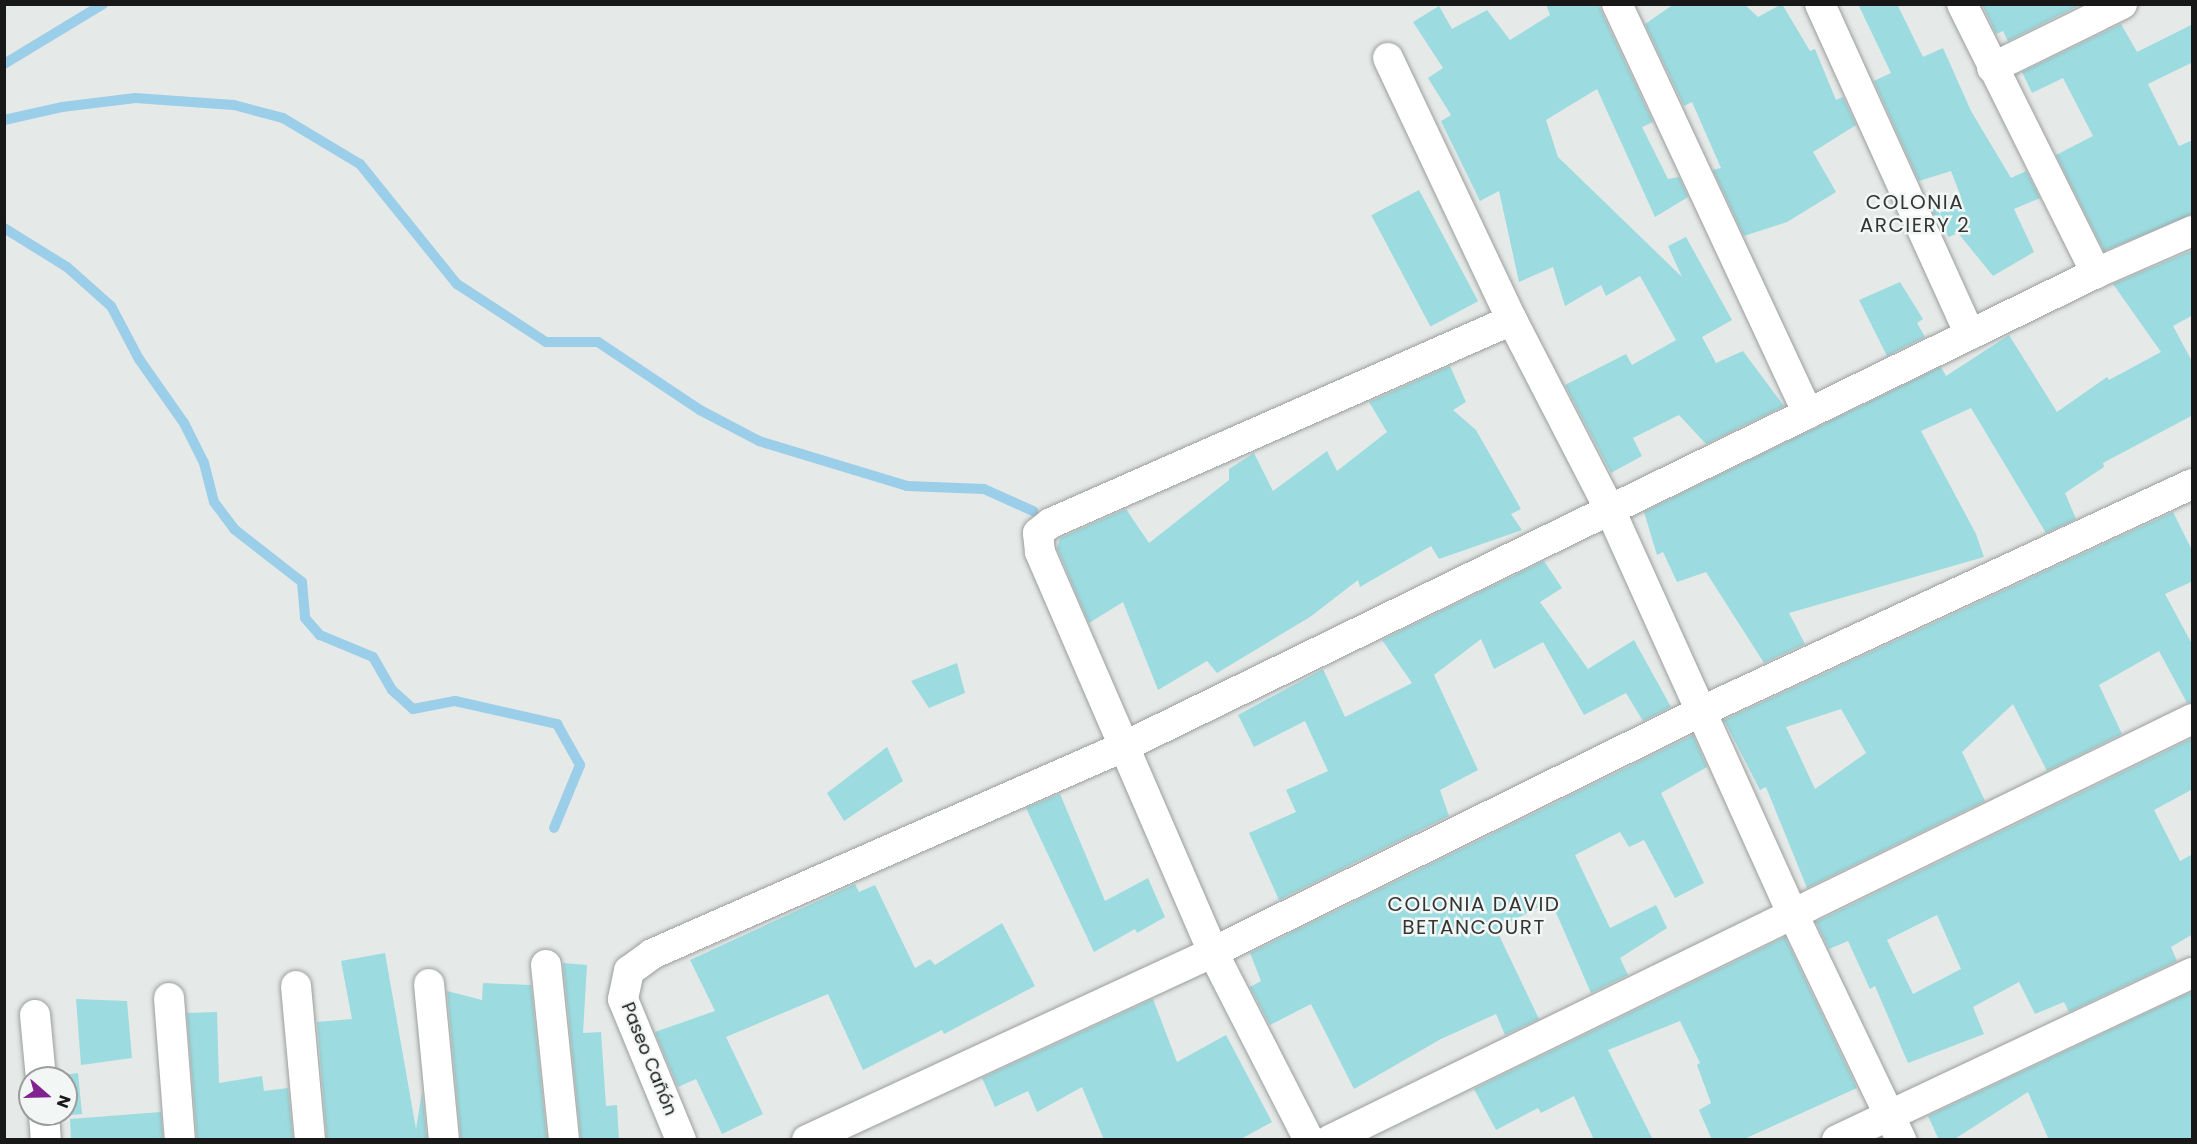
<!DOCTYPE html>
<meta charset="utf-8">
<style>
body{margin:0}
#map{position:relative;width:2197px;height:1144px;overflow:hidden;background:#e5e9e7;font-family:Poppins,sans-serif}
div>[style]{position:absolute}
.stream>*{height:10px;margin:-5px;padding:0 5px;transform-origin:5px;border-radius:5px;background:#9bcee9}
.building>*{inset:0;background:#9cdce0;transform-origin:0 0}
.roads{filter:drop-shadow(0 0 2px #9a9e9d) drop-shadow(0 0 2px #9a9e9d)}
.minor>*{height:30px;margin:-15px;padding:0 15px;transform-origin:15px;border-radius:15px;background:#fff}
span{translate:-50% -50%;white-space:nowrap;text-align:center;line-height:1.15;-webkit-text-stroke:5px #f2f6f4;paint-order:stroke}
.street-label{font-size:18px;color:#171817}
.neighbourhood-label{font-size:20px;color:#333635;letter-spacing:1.5px}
.frame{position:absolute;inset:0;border:6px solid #171817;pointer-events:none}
.north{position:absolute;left:18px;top:1066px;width:60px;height:60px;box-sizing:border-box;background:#f2f6f4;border:2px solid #9a9d9c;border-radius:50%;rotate:110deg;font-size:16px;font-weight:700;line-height:24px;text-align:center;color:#171817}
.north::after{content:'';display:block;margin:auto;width:21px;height:27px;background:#80238f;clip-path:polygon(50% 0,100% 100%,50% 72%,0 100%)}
</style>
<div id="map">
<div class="stream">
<div style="left:4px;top:64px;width:116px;rotate:-31.2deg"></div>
<div style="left:4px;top:120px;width:59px;rotate:-12.6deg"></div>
<div style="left:62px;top:107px;width:74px;rotate:-7deg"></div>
<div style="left:135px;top:98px;width:99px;rotate:4deg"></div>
<div style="left:234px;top:105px;width:51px;rotate:14.9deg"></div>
<div style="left:283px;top:118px;width:90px;rotate:30.9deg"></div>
<div style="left:360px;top:164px;width:154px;rotate:51.1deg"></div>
<div style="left:457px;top:284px;width:106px;rotate:33.1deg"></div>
<div style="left:546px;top:342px;width:52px"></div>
<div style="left:598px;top:342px;width:123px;rotate:33.7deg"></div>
<div style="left:700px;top:410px;width:67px;rotate:27.7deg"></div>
<div style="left:759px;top:441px;width:155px;rotate:16.9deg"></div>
<div style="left:907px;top:486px;width:77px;rotate:2.2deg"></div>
<div style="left:984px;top:489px;width:54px;rotate:24.2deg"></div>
<div style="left:4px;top:228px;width:74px;rotate:31.8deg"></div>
<div style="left:67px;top:267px;width:59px;rotate:41.6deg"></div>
<div style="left:111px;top:306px;width:60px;rotate:62.2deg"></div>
<div style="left:139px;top:359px;width:78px;rotate:54.9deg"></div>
<div style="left:184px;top:423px;width:45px;rotate:63.4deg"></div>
<div style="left:204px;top:463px;width:40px;rotate:75.6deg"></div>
<div style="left:214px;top:502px;width:34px;rotate:53deg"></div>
<div style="left:234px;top:529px;width:86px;rotate:37.9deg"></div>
<div style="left:302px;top:582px;width:36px;rotate:85deg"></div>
<div style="left:305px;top:618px;width:23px;rotate:49deg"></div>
<div style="left:320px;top:635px;width:57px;rotate:22.5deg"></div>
<div style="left:373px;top:657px;width:38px;rotate:60deg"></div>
<div style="left:392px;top:690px;width:28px;rotate:42deg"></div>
<div style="left:413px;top:709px;width:43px;rotate:-10.8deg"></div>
<div style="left:455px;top:701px;width:105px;rotate:12.7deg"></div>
<div style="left:557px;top:724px;width:47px;rotate:60.7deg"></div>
<div style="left:580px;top:765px;width:68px;rotate:112.4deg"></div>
</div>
<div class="building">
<div style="clip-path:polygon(1546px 4px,1598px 4px,1653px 122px,1642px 127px,1668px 179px,1679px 177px,1688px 197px,1655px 217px,1597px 89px,1546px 120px,1558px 157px,1682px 277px,1668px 246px,1686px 237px,1732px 320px,1702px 337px,1716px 363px,1743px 351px,1784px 406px,1706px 444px,1679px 415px,1633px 438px,1642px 456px,1611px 473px,1565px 385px,1626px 354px,1632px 365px,1676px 340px,1640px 276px,1606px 296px,1601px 285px,1565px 306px,1553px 267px,1519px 282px,1499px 191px,1480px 201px,1441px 121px,1451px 115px,1428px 78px,1443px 68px,1413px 22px,1439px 6px,1452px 29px,1487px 10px,1510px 40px,1550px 15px)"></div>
<div style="clip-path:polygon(1674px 4px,1744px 4px,1758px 17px,1782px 4px,1810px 51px,1815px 49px,1836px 100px,1843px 97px,1856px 125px,1813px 152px,1836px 192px,1787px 222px,1744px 236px,1713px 170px,1721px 168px,1692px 102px,1684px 106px,1645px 24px)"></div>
<div style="clip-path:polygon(1858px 4px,1897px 4px,1923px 57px,1943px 48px,1971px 111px,2011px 178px,2026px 171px,2040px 198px,2014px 209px,2034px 252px,1993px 276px,1958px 233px,1949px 237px,1937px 221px,1932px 210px,1961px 197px,1951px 171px,1919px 181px,1874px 81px,1891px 73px)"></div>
<div style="clip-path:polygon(1982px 4px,2082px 4px,2008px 41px,2003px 31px,1996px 34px)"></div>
<div style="clip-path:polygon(2121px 24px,2137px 52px,2193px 24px,2193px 62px,2148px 84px,2179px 146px,2193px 140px,2193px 214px,2104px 251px,2056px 155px,2093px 136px,2063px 78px,2032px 93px,2022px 72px)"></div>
<div style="left:1419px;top:190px;width:126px;height:54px;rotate:62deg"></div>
<div style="clip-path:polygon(2193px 250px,2193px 315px,2173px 326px,2193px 363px,2193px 415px,2103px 463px,2104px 467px,2065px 493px,2076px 519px,2046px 533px,1971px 408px,1921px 431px,1976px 534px,1984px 557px,1789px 613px,1805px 644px,1764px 663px,1706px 572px,1677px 582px,1663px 552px,1657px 555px,1644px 512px,1941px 367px,1946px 376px,2009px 335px,2057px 412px,2107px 377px,2109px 380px,2161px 352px,2113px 284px)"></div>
<div style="clip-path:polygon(1900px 282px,1923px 319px,1917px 323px,1925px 337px,1887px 356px,1859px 300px)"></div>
<div style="clip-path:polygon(1450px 366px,1466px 402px,1453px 410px,1476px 430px,1521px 509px,1511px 514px,1522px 530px,1439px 559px,1431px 546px,1360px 587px,1358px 580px,1310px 617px,1217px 673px,1207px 661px,1158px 690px,1123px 602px,1089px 623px,1057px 548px,1060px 538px,1126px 509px,1149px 543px,1229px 480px,1229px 469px,1254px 453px,1273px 491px,1327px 451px,1337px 471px,1387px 432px,1369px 402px)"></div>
<div style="clip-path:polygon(evenodd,2173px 512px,2193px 552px,2193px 581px,2165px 594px,2193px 646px,2193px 702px,2187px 703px,2159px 651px,2099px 685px,2122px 734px,2047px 771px,2013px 704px,1962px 752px,1985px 801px,1807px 888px,1766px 787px,1760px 790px,1724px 720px,2173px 512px,1841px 709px,1866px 753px,1815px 789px,1786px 727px,1841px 709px)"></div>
<div style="clip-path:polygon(1544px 561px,1562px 588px,1540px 602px,1588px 669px,1634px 640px,1671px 707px,1643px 721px,1626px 693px,1584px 715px,1543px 642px,1494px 669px,1481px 639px,1434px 675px,1478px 770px,1440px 790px,1449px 816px,1279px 900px,1249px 833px,1296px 812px,1286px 790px,1328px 771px,1305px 721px,1254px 747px,1238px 715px,1323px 669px,1345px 717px,1412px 683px,1382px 640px)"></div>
<div style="clip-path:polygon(957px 663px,965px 693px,929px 708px,911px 681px)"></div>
<div style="clip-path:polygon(1693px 735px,1707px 767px,1661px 793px,1704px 883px,1675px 898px,1644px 840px,1629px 847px,1620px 832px,1575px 855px,1610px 928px,1656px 905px,1667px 928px,1620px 958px,1628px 975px,1591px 993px,1551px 901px,1496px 929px,1539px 1019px,1505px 1035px,1496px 1014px,1441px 1039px,1354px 1089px,1311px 1004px,1270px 1025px,1250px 987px,1261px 981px,1250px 953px)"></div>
<div style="clip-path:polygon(evenodd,2193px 738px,2193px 789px,2154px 810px,2180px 861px,2193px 854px,2193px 934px,2171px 947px,2177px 961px,2069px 1012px,2064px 1002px,2035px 1014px,2019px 982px,1973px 1007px,1984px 1034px,1908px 1063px,1875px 986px,1870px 989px,1848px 941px,1829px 949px,1816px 922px,2193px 738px,1937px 915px,1961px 969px,1913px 994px,1887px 940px,1937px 915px)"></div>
<div style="clip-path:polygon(887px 747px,903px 781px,844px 821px,827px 793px)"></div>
<div style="clip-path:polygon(1060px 794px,1105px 901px,1148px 878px,1165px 917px,1137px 933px,1135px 929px,1094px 952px,1026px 808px)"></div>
<div style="clip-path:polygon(855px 884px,859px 892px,875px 885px,915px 968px,930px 959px,935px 965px,1002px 923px,1035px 986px,944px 1034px,942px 1030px,863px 1070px,828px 994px,726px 1037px,763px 1114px,722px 1134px,696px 1079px,678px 1087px,655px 1032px,715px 1011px,690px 960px)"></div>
<div style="clip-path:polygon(1785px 937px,1857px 1088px,1742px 1140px,1712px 1140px,1699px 1110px,1711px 1103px,1697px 1065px,1700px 1063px,1680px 1021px,1608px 1050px,1653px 1140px,1594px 1140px,1574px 1096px,1541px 1113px,1538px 1108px,1496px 1130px,1474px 1089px)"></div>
<div style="clip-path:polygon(385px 953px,416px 1129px,422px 1092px,427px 1140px,327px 1140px,317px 1022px,352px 1019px,341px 961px)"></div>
<div style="clip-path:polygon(563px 963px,587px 965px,583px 1033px,601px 1032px,606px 1106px,617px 1105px,619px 1140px,581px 1140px)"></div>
<div style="clip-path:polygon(483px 983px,531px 985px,547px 1140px,461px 1140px,447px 991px,482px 1000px)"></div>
<div style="clip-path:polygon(2191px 992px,2193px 1140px,2049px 1140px,2028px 1092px,1953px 1140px,1939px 1140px,1928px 1116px)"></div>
<div style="clip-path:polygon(76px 999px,127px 1001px,132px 1058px,81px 1065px)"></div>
<div style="clip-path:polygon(1153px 999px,1177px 1062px,1226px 1035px,1272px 1122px,1239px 1140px,1104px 1140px,1082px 1087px,1037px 1112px,1028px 1091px,995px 1107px,982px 1078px)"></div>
<div style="clip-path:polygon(217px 1012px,219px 1083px,262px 1076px,264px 1091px,288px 1088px,293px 1140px,197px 1140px,187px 1013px)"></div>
<div style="clip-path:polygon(78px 1073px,82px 1114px,61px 1116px,66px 1114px,66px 1078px,58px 1076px)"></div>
<div style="clip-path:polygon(161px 1112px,163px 1140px,71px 1140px,70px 1119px)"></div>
</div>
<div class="roads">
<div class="minor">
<div style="left:1617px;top:4px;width:452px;rotate:65deg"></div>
<div style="left:1820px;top:4px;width:363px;rotate:65.6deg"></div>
<div style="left:1962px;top:4px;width:301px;rotate:63.5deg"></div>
<div style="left:1388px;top:58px;width:290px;rotate:64.7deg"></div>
<div style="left:1512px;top:320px;width:216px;rotate:62.7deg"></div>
<div style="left:1611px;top:512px;width:439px;rotate:65.7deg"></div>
<div style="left:1792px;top:912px;width:253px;rotate:64.4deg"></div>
<div style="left:1992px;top:68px;width:145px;rotate:-26.2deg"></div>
<div style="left:546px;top:965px;width:176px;rotate:84.1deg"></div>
<div style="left:429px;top:984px;width:157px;rotate:84.5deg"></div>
<div style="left:296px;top:986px;width:155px;rotate:84.8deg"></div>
<div style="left:169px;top:998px;width:142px;rotate:85.6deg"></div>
<div style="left:35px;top:1015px;width:63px;rotate:84.6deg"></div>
<div style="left:44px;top:1114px;width:26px;rotate:86deg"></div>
<div style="left:681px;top:1140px;width:152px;rotate:-112.4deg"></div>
<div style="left:623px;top:999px;width:29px;rotate:-78deg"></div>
<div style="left:629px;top:971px;width:29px;rotate:-36deg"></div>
<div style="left:652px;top:954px;width:514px;rotate:-23.73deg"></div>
<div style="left:1123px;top:747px;width:1082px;rotate:-25.97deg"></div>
<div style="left:2096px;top:273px;width:105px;rotate:-23.6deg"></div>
<div style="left:807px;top:1140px;width:447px;rotate:-24.8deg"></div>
<div style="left:1213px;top:952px;width:543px;rotate:-26.23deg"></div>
<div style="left:1700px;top:712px;width:542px;rotate:-24.86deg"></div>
<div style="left:1309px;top:1140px;width:211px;rotate:-117.1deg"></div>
<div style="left:1213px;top:952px;width:436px;rotate:-113.4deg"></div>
<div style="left:1040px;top:552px;width:19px;rotate:-96deg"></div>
<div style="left:1038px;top:533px;width:16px;rotate:-38deg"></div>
<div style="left:1051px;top:523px;width:504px;rotate:-23.77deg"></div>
<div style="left:1330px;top:1140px;width:959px;rotate:-26.03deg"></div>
<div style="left:1837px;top:1140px;width:392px;rotate:-25.2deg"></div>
</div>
</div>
<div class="street-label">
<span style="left:649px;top:1059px;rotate:68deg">Paseo Cañón</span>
</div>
<div class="neighbourhood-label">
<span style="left:1915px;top:214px">COLONIA<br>ARCIERY 2</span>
<span style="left:1474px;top:916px">COLONIA DAVID<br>BETANCOURT</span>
</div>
<div class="frame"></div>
<div class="north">N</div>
</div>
